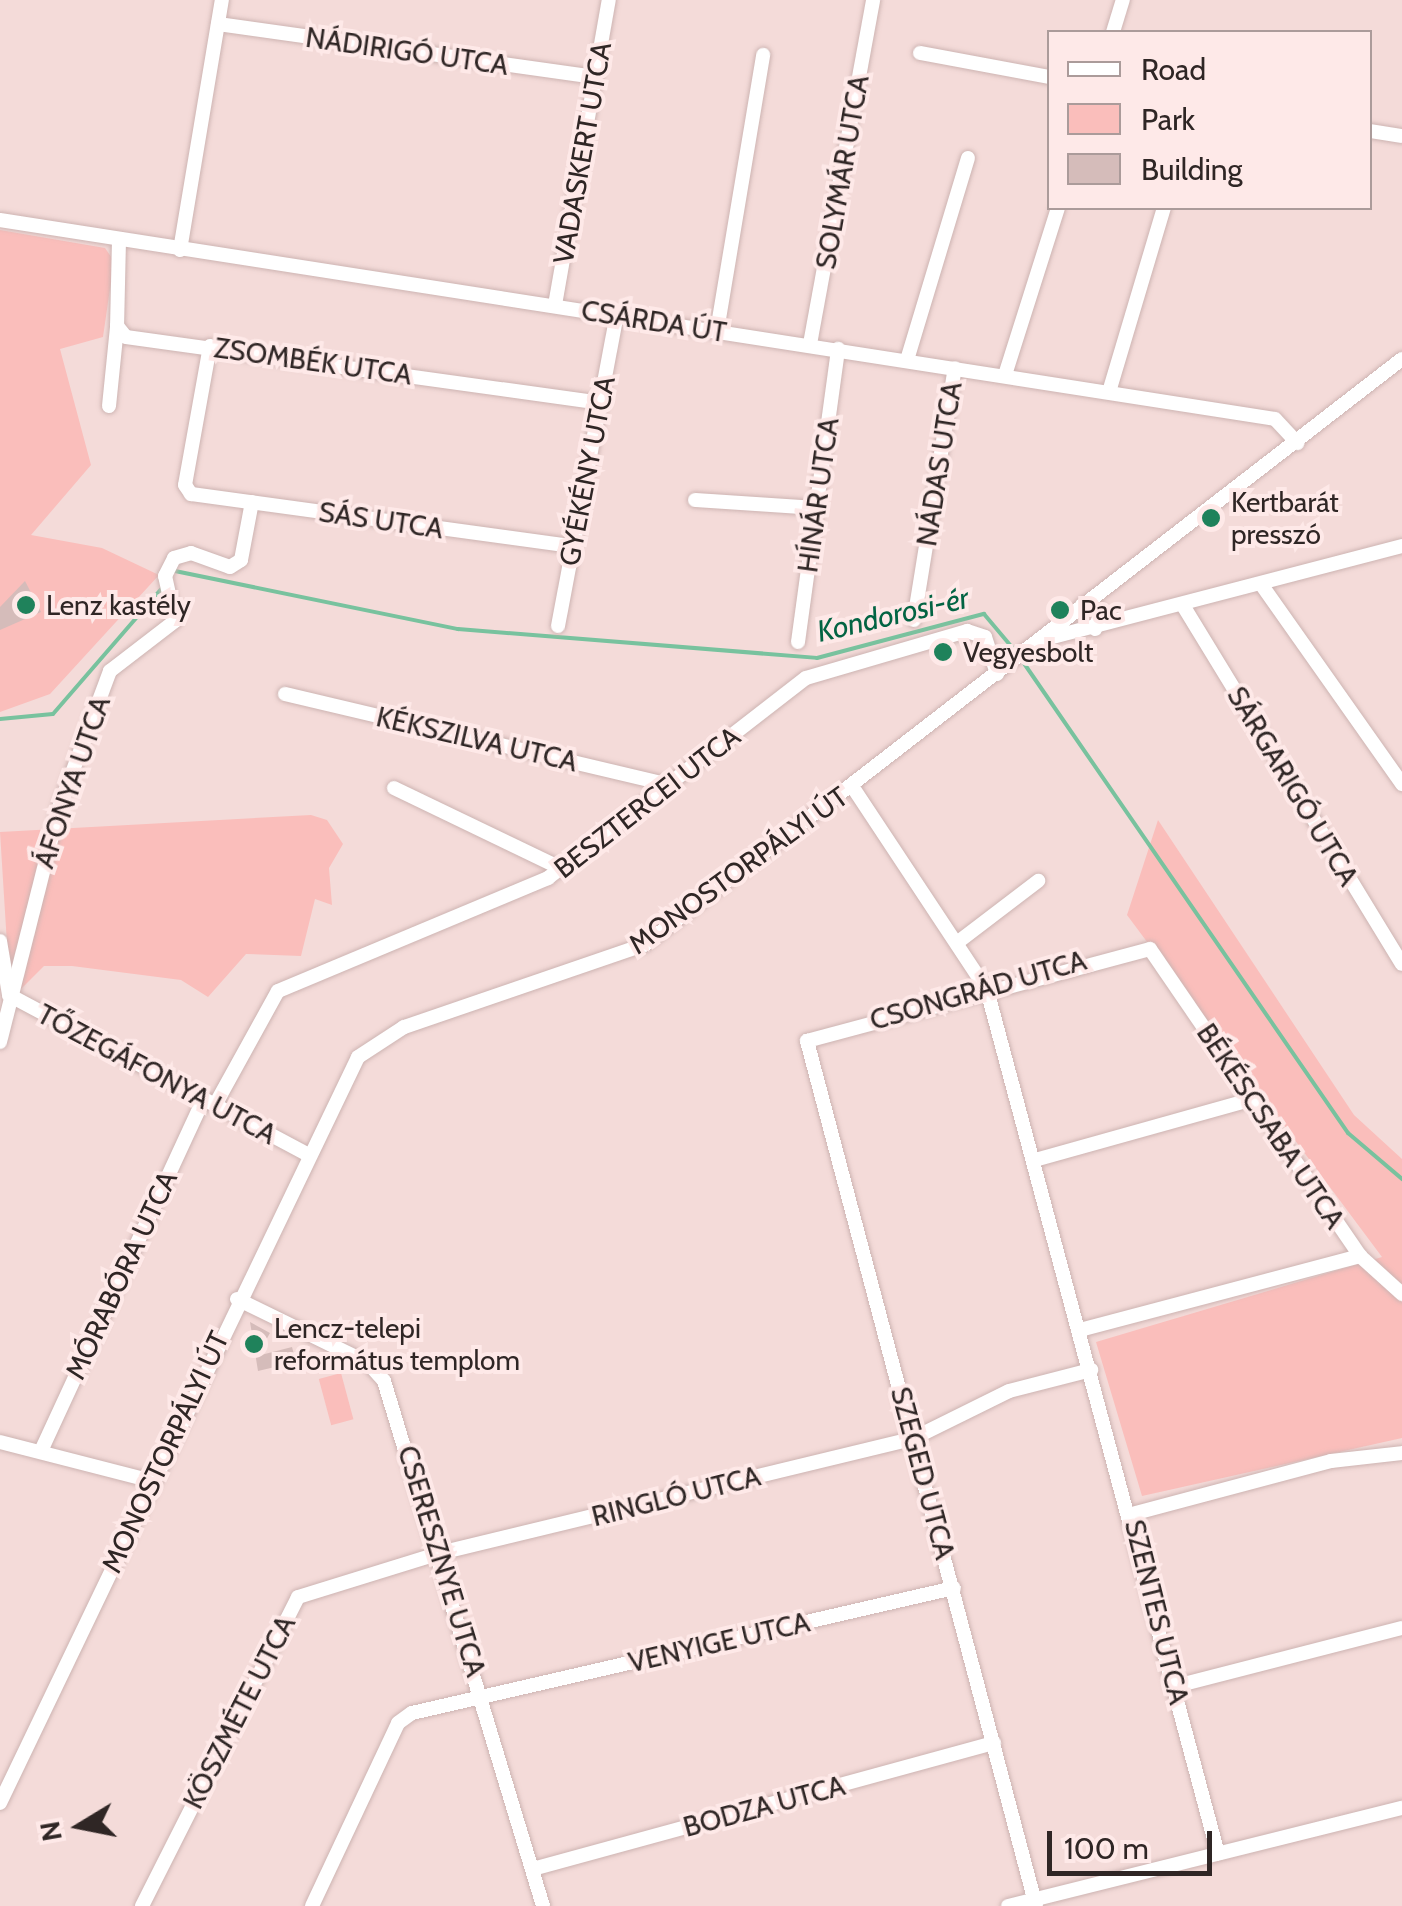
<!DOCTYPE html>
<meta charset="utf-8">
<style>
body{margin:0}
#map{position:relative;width:1402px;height:1906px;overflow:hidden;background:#f4dbd9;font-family:Cabin,sans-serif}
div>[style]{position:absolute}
.green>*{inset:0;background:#fabebb;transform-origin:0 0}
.stream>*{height:4px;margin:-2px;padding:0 2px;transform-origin:2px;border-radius:2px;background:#78c29e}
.building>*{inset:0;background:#d5bcba}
.roads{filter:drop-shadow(0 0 2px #cdb4b2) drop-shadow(0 0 2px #cdb4b2)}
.minor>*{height:14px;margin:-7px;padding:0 7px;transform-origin:7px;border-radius:7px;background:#fff}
.dots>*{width:28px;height:28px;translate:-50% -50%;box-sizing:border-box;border:5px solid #fee9e8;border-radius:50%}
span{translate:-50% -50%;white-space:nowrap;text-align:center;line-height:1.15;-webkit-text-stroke:8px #fee9e8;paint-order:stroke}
.street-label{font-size:28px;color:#2f2625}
.poi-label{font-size:28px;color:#2f2625}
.left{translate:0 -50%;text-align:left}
.water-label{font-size:30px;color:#036443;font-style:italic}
.legend{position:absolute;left:1047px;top:30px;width:325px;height:180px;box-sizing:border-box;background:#fee9e8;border:2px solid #ab9b9a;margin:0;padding:12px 18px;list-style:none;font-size:30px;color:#2f2625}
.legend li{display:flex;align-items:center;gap:20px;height:50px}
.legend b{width:50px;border:2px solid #ab9b9a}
.north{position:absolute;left:30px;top:1776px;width:100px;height:100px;-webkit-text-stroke:8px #fee9e8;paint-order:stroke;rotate:260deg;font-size:28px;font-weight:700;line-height:40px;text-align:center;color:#2f2625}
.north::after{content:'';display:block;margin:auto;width:35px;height:45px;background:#2f2625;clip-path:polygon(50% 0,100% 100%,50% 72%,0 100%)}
.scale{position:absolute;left:1047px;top:1831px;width:165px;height:45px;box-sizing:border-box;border:5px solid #2f2625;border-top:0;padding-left:12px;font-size:30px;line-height:35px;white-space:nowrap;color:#2f2625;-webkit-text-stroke:8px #fee9e8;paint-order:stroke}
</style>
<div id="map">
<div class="green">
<div style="clip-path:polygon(0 230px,105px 248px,114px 261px,103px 337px,60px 349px,91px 465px,31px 535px,102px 548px,159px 575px,50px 694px,0 712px)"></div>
<div style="clip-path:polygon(311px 815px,327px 820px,343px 844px,329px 868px,332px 905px,315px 899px,301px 956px,246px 954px,208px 997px,181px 980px,72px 966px,44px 966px,19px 991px,9px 976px,0 832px)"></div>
<div style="clip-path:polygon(1158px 820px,1354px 1115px,1402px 1159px,1402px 1438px,1142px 1496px,1096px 1342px,1382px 1257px,1127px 915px)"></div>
<div style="left:341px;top:1373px;width:48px;height:23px;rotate:75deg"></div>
</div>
<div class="stream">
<div style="left:175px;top:571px;width:289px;rotate:11.6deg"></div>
<div style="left:458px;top:629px;width:360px;rotate:4.6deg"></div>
<div style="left:817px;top:658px;width:173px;rotate:-14.8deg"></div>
<div style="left:984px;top:614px;width:50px;rotate:49.9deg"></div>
<div style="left:1021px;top:659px;width:576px;rotate:55.4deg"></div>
<div style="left:1348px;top:1133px;width:71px;rotate:40.4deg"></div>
<div style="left:0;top:719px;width:53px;rotate:-5.4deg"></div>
<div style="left:53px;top:714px;width:167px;rotate:-49.1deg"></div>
</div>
<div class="building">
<div style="clip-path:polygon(25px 581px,41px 612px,0 630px,0 607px)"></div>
<div style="clip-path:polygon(250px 1322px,270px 1333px,257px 1356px,292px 1347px,296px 1362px,258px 1371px)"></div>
</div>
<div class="roads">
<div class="minor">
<div style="left:218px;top:24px;width:381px;rotate:8deg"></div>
<div style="left:1113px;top:32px;width:34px;rotate:-73deg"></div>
<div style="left:920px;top:53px;width:132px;rotate:10.5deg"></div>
<div style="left:1370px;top:131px;width:32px;rotate:9deg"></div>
<div style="left:0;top:220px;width:1290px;rotate:8.87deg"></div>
<div style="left:1275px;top:419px;width:33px;rotate:47deg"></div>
<div style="left:119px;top:240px;width:86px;rotate:91.3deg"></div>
<div style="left:117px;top:326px;width:14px;rotate:51deg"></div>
<div style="left:126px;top:337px;width:480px;rotate:7.9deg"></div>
<div style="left:180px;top:250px;width:254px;rotate:-80.5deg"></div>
<div style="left:555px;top:305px;width:310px;rotate:-80deg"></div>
<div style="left:717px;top:331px;width:280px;rotate:-80.5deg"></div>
<div style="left:810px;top:344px;width:350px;rotate:-79.6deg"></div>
<div style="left:210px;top:346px;width:141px;rotate:100.2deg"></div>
<div style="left:185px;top:485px;width:11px;rotate:56deg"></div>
<div style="left:191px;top:494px;width:383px;rotate:7.8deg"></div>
<div style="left:907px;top:360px;width:211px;rotate:-73.2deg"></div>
<div style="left:1005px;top:375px;width:175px;rotate:-72.4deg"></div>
<div style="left:1109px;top:392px;width:192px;rotate:-73.4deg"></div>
<div style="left:109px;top:406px;width:79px;rotate:-84.2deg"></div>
<div style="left:695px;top:500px;width:122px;rotate:3.8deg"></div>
<div style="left:1261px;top:584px;width:245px;rotate:54.8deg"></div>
<div style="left:1082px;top:605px;width:20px;rotate:18deg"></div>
<div style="left:1101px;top:611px;width:19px;rotate:108deg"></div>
<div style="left:1184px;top:607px;width:418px;rotate:58.6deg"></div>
<div style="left:914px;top:620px;width:255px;rotate:-80.8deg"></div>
<div style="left:558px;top:626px;width:317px;rotate:-79.3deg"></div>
<div style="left:1045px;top:639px;width:369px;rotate:-14.6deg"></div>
<div style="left:798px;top:642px;width:296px;rotate:-82.2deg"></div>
<div style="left:285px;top:694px;width:395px;rotate:13.3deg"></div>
<div style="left:852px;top:786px;width:245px;rotate:56.5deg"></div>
<div style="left:987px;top:990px;width:894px;rotate:75.03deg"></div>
<div style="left:394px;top:788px;width:187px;rotate:25.7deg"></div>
<div style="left:0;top:941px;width:55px;rotate:80.5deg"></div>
<div style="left:9px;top:995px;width:336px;rotate:28.1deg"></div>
<div style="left:958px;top:942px;width:101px;rotate:-37.3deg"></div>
<div style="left:0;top:1042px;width:241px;rotate:-75.8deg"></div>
<div style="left:59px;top:808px;width:146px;rotate:-69.6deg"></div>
<div style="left:110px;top:671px;width:82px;rotate:-37.6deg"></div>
<div style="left:175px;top:621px;width:46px;rotate:-102.5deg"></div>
<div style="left:165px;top:576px;width:20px;rotate:-63deg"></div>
<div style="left:174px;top:558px;width:18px;rotate:-16deg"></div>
<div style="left:191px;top:553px;width:41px;rotate:19.7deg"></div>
<div style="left:230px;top:567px;width:13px;rotate:-32deg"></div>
<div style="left:241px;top:560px;width:59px;rotate:-79.3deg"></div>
<div style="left:215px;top:1105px;width:130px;rotate:-61.1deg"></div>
<div style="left:278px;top:991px;width:293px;rotate:-22.7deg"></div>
<div style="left:548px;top:878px;width:326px;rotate:-37.8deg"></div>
<div style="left:806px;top:678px;width:168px;rotate:-16.3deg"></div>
<div style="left:967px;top:631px;width:19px;rotate:18deg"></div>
<div style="left:985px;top:637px;width:39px;rotate:72deg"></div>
<div style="left:1035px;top:1160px;width:227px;rotate:-15.6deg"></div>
<div style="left:237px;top:1299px;width:146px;rotate:26deg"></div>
<div style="left:368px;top:1363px;width:24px;rotate:48deg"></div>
<div style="left:384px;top:1381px;width:549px;rotate:73.15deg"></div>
<div style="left:1080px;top:1330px;width:290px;rotate:-14.8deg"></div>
<div style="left:0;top:1442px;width:157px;rotate:14.4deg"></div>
<div style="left:41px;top:1451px;width:387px;rotate:-65.2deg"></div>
<div style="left:1132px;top:1514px;width:206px;rotate:-14.9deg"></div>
<div style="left:1331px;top:1461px;width:71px;rotate:-6.4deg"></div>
<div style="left:1176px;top:1686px;width:233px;rotate:-14.4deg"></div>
<div style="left:0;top:1803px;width:827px;rotate:-64.36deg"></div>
<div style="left:358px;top:1057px;width:55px;rotate:-33.1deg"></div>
<div style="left:404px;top:1027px;width:254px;rotate:-18.9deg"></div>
<div style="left:644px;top:945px;width:958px;rotate:-37.71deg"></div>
<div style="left:533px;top:1869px;width:478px;rotate:-15.3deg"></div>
<div style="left:142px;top:1906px;width:346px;rotate:-63.2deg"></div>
<div style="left:298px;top:1597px;width:149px;rotate:-17.2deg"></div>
<div style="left:440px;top:1553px;width:486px;rotate:-13.6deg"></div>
<div style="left:912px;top:1439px;width:108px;rotate:-26.3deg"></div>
<div style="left:1009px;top:1391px;width:85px;rotate:-14.4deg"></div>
<div style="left:312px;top:1906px;width:202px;rotate:-64.8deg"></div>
<div style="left:398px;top:1723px;width:17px;rotate:-36deg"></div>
<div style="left:412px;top:1713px;width:556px;rotate:-12.99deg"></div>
<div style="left:1008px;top:1906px;width:406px;rotate:-14deg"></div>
<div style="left:1036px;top:1906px;width:895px;rotate:-104.83deg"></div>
<div style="left:807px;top:1041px;width:355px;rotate:-15deg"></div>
<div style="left:1150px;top:949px;width:372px;rotate:55.6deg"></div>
<div style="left:1360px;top:1256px;width:57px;rotate:42.1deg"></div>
</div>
</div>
<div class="dots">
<div style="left:1211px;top:518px;background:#1f825b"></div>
<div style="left:26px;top:605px;background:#1f825b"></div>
<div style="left:1060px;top:610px;background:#1f825b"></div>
<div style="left:943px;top:652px;background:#1f825b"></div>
<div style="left:254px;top:1344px;background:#1f825b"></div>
</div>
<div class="street-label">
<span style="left:407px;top:51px;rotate:8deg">NÁDIRIGÓ UTCA</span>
<span style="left:582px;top:153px;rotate:-80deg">VADASKERT UTCA</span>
<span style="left:842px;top:172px;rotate:-80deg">SOLYMÁR UTCA</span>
<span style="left:654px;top:321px;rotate:9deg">CSÁRDA ÚT</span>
<span style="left:313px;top:361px;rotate:8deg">ZSOMBÉK UTCA</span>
<span style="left:939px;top:464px;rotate:-81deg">NÁDAS UTCA</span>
<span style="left:587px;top:471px;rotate:-79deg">GYÉKÉNY UTCA</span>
<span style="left:818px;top:495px;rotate:-82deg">HÍNÁR UTCA</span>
<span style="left:381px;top:520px;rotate:8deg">SÁS UTCA</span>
<span style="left:477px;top:739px;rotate:13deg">KÉKSZILVA UTCA</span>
<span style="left:72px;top:782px;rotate:-71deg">ÁFONYA UTCA</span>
<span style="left:1293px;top:786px;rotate:59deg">SÁRGARIGÓ UTCA</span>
<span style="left:647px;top:802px;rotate:-38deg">BESZTERCEI UTCA</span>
<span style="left:738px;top:870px;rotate:-36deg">MONOSTORPÁLYI ÚT</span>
<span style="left:978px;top:990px;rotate:-16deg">CSONGRÁD UTCA</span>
<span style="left:157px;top:1074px;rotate:28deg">TŐZEGÁFONYA UTCA</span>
<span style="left:1271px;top:1126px;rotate:56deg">BÉKÉSCSABA UTCA</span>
<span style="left:121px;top:1275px;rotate:-65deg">MÓRABÓRA UTCA</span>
<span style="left:165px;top:1452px;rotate:-65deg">MONOSTORPÁLYI ÚT</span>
<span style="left:923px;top:1473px;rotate:75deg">SZEGED UTCA</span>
<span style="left:676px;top:1496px;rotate:-14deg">RINGLÓ UTCA</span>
<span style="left:442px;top:1561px;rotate:73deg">CSERESZNYE UTCA</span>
<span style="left:1157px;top:1612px;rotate:76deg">SZENTES UTCA</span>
<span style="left:719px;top:1642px;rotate:-13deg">VENYIGE UTCA</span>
<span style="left:239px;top:1712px;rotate:-63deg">KÖSZMÉTE UTCA</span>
<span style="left:764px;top:1806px;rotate:-15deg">BODZA UTCA</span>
</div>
<div class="poi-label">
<span class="left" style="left:1231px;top:518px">Kertbarát<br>presszó</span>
<span class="left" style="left:46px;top:605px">Lenz kastély</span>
<span class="left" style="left:1080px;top:610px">Pac</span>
<span class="left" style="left:963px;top:652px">Vegyesbolt</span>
<span class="left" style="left:274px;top:1344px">Lencz-telepi<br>református templom</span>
</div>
<div class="water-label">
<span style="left:893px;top:615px;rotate:-13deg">Kondorosi-ér</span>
</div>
<ul class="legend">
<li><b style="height:12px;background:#fff"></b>Road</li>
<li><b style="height:28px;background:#fabebb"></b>Park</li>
<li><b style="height:28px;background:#d5bcba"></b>Building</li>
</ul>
<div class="north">N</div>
<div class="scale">100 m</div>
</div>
